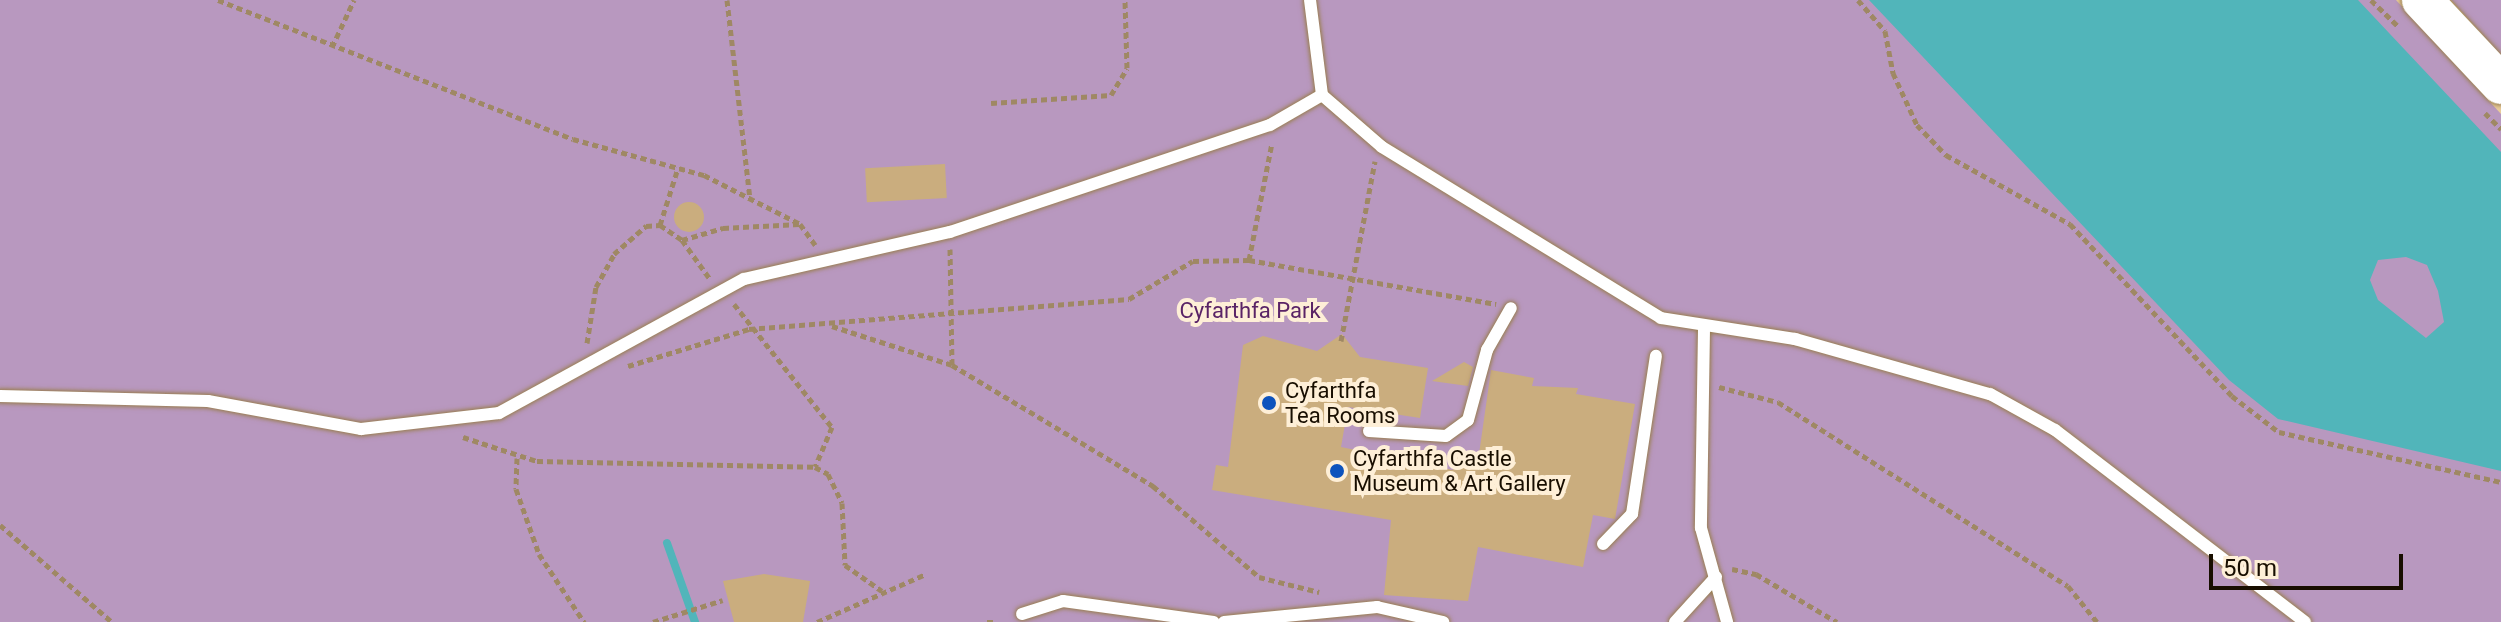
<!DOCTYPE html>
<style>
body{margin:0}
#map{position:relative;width:2501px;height:622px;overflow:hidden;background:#e9cc9b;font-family:Roboto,sans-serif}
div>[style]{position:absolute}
.green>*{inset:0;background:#b898bf}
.water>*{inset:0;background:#51b5ba}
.stream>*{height:8px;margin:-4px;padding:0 4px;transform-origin:4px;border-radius:4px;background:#51b5ba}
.building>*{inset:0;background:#caad7e;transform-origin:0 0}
.round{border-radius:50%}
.path>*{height:5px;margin-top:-2.5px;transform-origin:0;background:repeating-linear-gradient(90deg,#9f8864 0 6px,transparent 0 10px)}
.roads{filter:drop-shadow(0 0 2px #997e50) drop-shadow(0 0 2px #997e50)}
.lane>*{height:12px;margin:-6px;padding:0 6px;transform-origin:6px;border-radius:6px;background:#fff}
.primary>*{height:40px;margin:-20px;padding:0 20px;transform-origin:20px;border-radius:20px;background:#fff}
.dots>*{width:22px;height:22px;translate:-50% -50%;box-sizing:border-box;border:4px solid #feefd7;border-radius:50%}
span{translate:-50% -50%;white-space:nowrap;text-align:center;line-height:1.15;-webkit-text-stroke:8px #feefd7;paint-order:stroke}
.park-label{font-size:22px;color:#5a2366}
.poi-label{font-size:22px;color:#180e00}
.left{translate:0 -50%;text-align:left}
.scale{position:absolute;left:2209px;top:554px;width:194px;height:36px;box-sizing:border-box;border:4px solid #180e00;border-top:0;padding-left:10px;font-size:24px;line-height:28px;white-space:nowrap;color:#180e00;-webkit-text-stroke:6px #feefd7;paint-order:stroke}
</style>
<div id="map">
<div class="green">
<div style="clip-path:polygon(0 0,2396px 0,2501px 114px,2501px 622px,0 622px)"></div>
<div style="clip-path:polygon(2451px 0,2501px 0,2501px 55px)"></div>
</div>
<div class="water">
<div style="clip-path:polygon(evenodd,1869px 0,2358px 0,2501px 152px,2501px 471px,2278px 419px,2229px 380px,1869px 0,2406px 257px,2427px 265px,2438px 291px,2444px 322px,2426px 338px,2378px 300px,2370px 280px,2378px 260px,2406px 257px)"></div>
</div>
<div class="stream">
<div style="left:667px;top:543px;width:84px;rotate:70.5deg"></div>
</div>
<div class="building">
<div style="left:945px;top:164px;width:34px;height:80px;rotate:87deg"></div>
<div class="round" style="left:674px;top:202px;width:30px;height:30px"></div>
<div style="clip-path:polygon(1342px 334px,1360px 357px,1428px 368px,1420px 418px,1348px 407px,1341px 447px,1453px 470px,1457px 450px,1479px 454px,1491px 370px,1534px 378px,1532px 386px,1578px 388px,1576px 394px,1635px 404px,1615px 519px,1593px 515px,1583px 567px,1478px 547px,1468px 601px,1384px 595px,1391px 520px,1212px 490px,1216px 465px,1228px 467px,1243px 345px,1263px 336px,1317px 351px)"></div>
<div style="clip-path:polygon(1464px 362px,1473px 367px,1468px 386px,1432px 381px)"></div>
<div style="clip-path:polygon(764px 574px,810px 581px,803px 622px,734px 622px,723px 581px)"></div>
</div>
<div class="path">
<div style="left:218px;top:0;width:381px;rotate:21.4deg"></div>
<div style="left:573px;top:139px;width:136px;rotate:15.4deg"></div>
<div style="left:704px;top:175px;width:108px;rotate:27deg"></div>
<div style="left:800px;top:224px;width:26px;rotate:54deg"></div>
<div style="left:727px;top:0;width:199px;rotate:83.4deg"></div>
<div style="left:1858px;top:0;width:41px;rotate:48.9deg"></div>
<div style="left:1885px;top:31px;width:43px;rotate:79.2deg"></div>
<div style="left:1893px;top:73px;width:57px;rotate:65.2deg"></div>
<div style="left:1917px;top:125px;width:42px;rotate:46deg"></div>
<div style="left:1946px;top:155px;width:142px;rotate:29.1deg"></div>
<div style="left:2070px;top:224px;width:236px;rotate:46.7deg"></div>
<div style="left:2232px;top:396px;width:59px;rotate:37.5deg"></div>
<div style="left:2279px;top:432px;width:228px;rotate:12.7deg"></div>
<div style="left:2371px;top:0;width:39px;rotate:44deg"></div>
<div style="left:332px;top:47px;width:52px;rotate:-64.9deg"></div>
<div style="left:991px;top:103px;width:120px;rotate:-3.8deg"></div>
<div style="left:1111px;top:95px;width:31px;rotate:-59deg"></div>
<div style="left:1127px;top:68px;width:68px;rotate:-91.7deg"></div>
<div style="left:2485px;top:113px;width:23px;rotate:45deg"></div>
<div style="left:660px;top:225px;width:60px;rotate:-72.5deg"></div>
<div style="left:682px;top:240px;width:43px;rotate:-16.3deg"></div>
<div style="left:723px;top:228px;width:76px;rotate:-3deg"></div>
<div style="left:950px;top:249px;width:116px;rotate:89deg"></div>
<div style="left:1249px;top:260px;width:119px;rotate:-78.9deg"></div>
<div style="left:734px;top:304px;width:157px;rotate:51.5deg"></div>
<div style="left:832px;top:427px;width:43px;rotate:113deg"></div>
<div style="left:832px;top:326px;width:126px;rotate:18deg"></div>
<div style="left:952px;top:365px;width:235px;rotate:31deg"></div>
<div style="left:1153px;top:486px;width:140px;rotate:40.6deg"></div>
<div style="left:1259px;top:577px;width:62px;rotate:14deg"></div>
<div style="left:1341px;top:341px;width:183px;rotate:-79.3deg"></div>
<div style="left:587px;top:343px;width:57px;rotate:-80.9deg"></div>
<div style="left:596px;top:287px;width:38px;rotate:-61deg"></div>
<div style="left:614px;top:254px;width:43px;rotate:-41.2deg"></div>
<div style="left:646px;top:226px;width:14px;rotate:-4deg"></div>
<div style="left:660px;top:225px;width:27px;rotate:34deg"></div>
<div style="left:682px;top:240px;width:48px;rotate:54.3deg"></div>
<div style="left:628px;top:366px;width:127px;rotate:-17deg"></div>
<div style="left:749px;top:329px;width:381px;rotate:-4.5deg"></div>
<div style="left:1129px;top:299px;width:74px;rotate:-30.7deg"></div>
<div style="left:1193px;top:261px;width:56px;rotate:-1deg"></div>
<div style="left:1249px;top:260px;width:251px;rotate:10.1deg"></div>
<div style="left:1719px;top:387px;width:61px;rotate:14.3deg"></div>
<div style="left:1778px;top:402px;width:343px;rotate:32.4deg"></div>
<div style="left:2068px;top:586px;width:46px;rotate:51.1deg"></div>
<div style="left:463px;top:437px;width:78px;rotate:18deg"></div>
<div style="left:537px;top:461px;width:278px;rotate:1.2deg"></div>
<div style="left:815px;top:467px;width:15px;rotate:28deg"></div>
<div style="left:828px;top:474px;width:32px;rotate:64deg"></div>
<div style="left:842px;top:503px;width:62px;rotate:87.2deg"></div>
<div style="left:845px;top:565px;width:45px;rotate:35.1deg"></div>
<div style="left:517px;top:458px;width:31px;rotate:92deg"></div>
<div style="left:516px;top:489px;width:69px;rotate:70.5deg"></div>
<div style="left:539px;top:554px;width:82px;rotate:56.5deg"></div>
<div style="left:0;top:525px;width:148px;rotate:40.9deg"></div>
<div style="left:1732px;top:569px;width:25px;rotate:12deg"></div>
<div style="left:1756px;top:574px;width:94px;rotate:30.7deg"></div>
<div style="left:653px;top:622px;width:73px;rotate:-17.4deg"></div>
<div style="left:817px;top:622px;width:119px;rotate:-23.8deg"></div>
<div style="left:987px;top:622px;width:8px"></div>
</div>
<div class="roads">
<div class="lane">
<div style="left:1310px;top:0;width:96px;rotate:82.8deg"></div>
<div style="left:1322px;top:95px;width:79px;rotate:40.9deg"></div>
<div style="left:1382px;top:147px;width:327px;rotate:31.5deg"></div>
<div style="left:1661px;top:318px;width:136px;rotate:8.9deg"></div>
<div style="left:1795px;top:339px;width:203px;rotate:15.8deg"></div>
<div style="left:1990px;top:394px;width:74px;rotate:29deg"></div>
<div style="left:2055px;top:430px;width:315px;rotate:37.5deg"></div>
<div style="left:1704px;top:329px;width:199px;rotate:90.9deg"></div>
<div style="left:1701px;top:528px;width:98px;rotate:74.5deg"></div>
<div style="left:0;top:396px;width:208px;rotate:1.4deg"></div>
<div style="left:208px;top:401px;width:156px;rotate:10.4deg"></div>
<div style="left:361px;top:429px;width:139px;rotate:-6.6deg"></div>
<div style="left:499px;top:413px;width:279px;rotate:-28.7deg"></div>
<div style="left:744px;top:279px;width:211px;rotate:-12.9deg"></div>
<div style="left:950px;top:232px;width:337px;rotate:-18.5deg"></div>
<div style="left:1270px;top:125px;width:60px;rotate:-30deg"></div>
<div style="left:1369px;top:431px;width:77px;rotate:3.7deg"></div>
<div style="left:1446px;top:436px;width:27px;rotate:-36deg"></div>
<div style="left:1468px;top:420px;width:73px;rotate:-74.8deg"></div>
<div style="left:1487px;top:350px;width:48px;rotate:-60.3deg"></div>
<div style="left:1603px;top:544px;width:42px;rotate:-46deg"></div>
<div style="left:1632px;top:514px;width:160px;rotate:-81.4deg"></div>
<div style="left:1022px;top:614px;width:43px;rotate:-17.6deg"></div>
<div style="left:1063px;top:601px;width:152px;rotate:7.9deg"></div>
<div style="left:1224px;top:622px;width:154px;rotate:-5.6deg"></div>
<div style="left:1377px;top:607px;width:68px;rotate:12.8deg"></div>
<div style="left:1675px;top:622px;width:61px;rotate:-47.7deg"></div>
</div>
<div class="primary">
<div style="left:2422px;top:0;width:115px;rotate:46.8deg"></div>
</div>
</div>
<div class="dots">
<div style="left:1269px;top:403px;background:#0d53bd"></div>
<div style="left:1337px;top:471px;background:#0d53bd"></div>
</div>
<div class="park-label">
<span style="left:1250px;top:311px">Cyfarthfa Park</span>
</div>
<div class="poi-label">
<span class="left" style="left:1285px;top:403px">Cyfarthfa<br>Tea Rooms</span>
<span class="left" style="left:1353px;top:471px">Cyfarthfa Castle<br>Museum &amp; Art Gallery</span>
</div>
<div class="scale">50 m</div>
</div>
